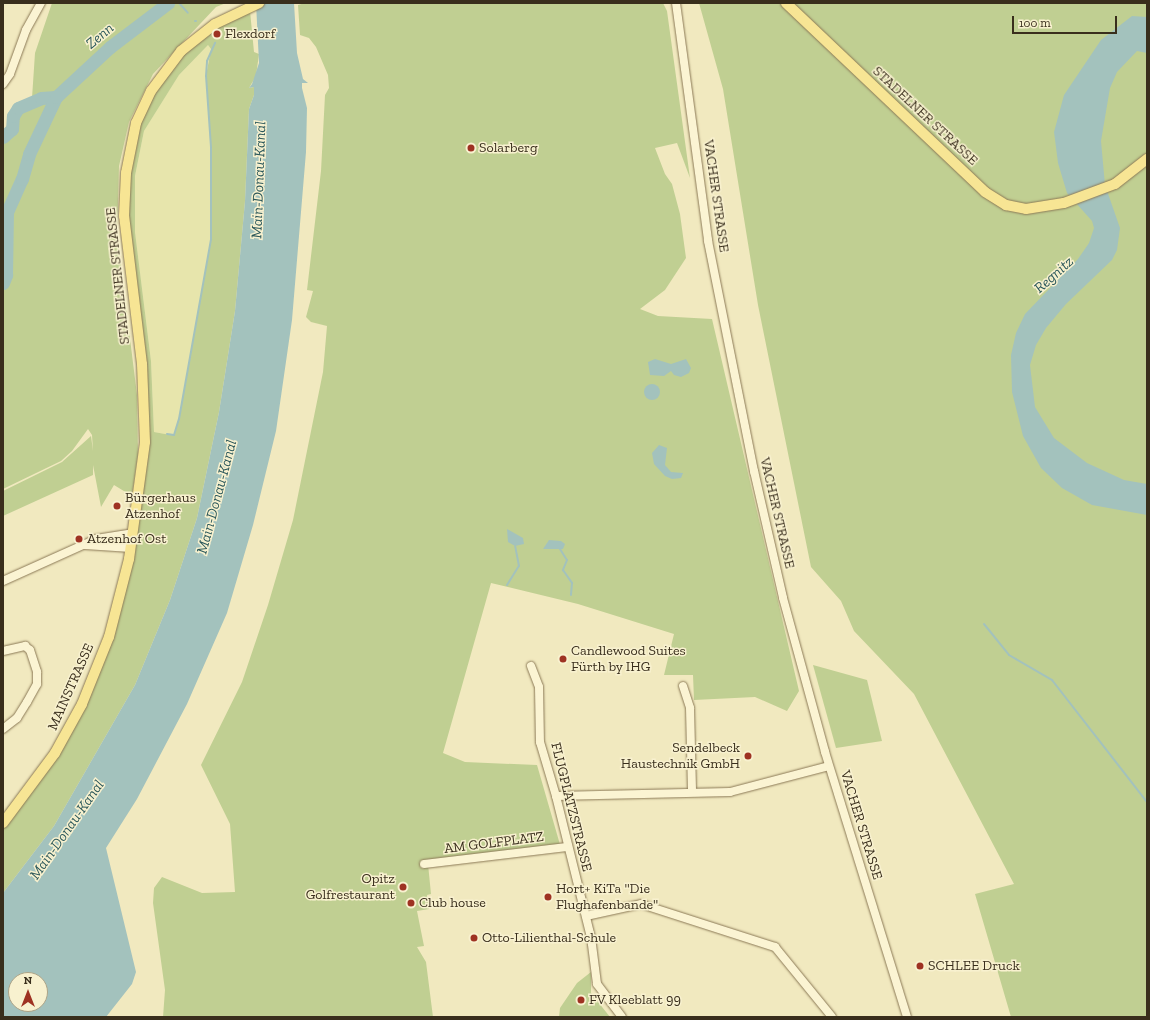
<!DOCTYPE html>
<meta charset="utf-8">
<style>
body{margin:0}
#map{position:relative;width:1150px;height:1020px;overflow:hidden;background:#f1e9bf;font-family:"Zilla Slab",serif}
div>[style]{position:absolute}
.farmland>*{inset:0;background:#e7e5ac}
.green>*{inset:0;background:#c0cf92}
.water>*{inset:0;background:#a3c2bd}
.round{border-radius:50%}
.stream>*{height:2px;margin:-1px;padding:0 1px;transform-origin:1px;border-radius:1px;background:#a3c2bd}
.river>*{height:13px;margin:-6.5px;padding:0 6.5px;transform-origin:6.5px;border-radius:6.5px;background:#a3c2bd}
.roads{filter:drop-shadow(0 0 1px #8b7956) drop-shadow(0 0 1px #8b7956)}
.minor>*{height:8px;margin:-4px;padding:0 4px;transform-origin:4px;border-radius:4px;background:#fbf4d3}
.major>*{height:10px;margin:-5px;padding:0 5px;transform-origin:5px;border-radius:5px;background:#f7e594}
.dots>*{width:11px;height:11px;translate:-50% -50%;box-sizing:border-box;border:2px solid #f8f1cf;border-radius:50%}
span{translate:-50% -50%;white-space:nowrap;text-align:center;line-height:1.15;-webkit-text-stroke:3px #f8f1cf;paint-order:stroke}
.poi-label{font-size:14px;color:#392e1c}
.left{translate:0 -50%;text-align:left}
.right{translate:-100% -50%;text-align:right}
.street-label{font-size:14px;color:#392e1c}
.water-label{font-size:15px;color:#2a575a;font-style:italic}
.frame{position:absolute;inset:0;border:4px solid #392e1c;pointer-events:none}
.north{position:absolute;left:8px;top:972px;width:40px;height:40px;box-sizing:border-box;background:#f8f1cf;border:1px solid #aca387;border-radius:50%;rotate:0deg;font-size:11px;font-weight:700;line-height:16px;text-align:center;color:#392e1c}
.north::after{content:'';display:block;margin:auto;width:14px;height:18px;background:#9e3222;clip-path:polygon(50% 0,100% 100%,50% 72%,0 100%)}
.scale{position:absolute;left:1012px;top:16px;width:105px;height:18px;box-sizing:border-box;border:2px solid #392e1c;border-top:0;padding-left:5px;font-size:12px;line-height:14px;white-space:nowrap;color:#392e1c;-webkit-text-stroke:3px #f8f1cf;paint-order:stroke}
</style>
<div id="map">
<div class="farmland">
<div style="clip-path:polygon(208px 45px,211px 49px,206px 76px,211px 147px,211px 239px,179px 419px,174px 435px,165px 434px,154px 432px,151px 361px,135px 232px,135px 176px,144px 131px,179px 75px)"></div>
</div>
<div class="green">
<div style="clip-path:polygon(52px 3px,226px 3px,216px 7px,153px 74px,129px 122px,119px 166px,117px 234px,137px 395px,138px 455px,132px 496px,114px 485px,101px 507px,93px 465px,93px 475px,3px 516px,3px 491px,62px 462px,91px 436px,93px 451px,92px 435px,88px 429px,72px 451px,61px 461px,3px 489px,3px 136px,32px 98px,35px 53px)"></div>
<div style="clip-path:polygon(305px 3px,663px 3px,667px 11px,690px 178px,677px 143px,655px 148px,665px 174px,672px 184px,680px 214px,686px 258px,665px 290px,640px 309px,658px 316px,712px 319px,799px 691px,787px 711px,755px 697px,694px 700px,693px 675px,664px 675px,674px 634px,578px 604px,491px 583px,443px 753px,465px 762px,537px 765px,561px 848px,428px 864px,431px 894px,427px 895px,429px 909px,417px 911px,424px 946px,417px 947px,426px 962px,433px 1017px,163px 1017px,165px 990px,153px 903px,154px 888px,162px 877px,202px 893px,235px 892px,230px 824px,201px 765px,242px 682px,268px 605px,293px 520px,323px 372px,327px 326px,311px 322px,306px 317px,313px 291px,307px 290px,321px 171px,325px 95px,329px 88px,328px 75px,316px 47px,309px 38px,300px 35px,298px 5px)"></div>
<div style="clip-path:polygon(699px 3px,1147px 3px,1147px 1017px,1011px 1017px,975px 894px,1014px 884px,914px 694px,854px 631px,841px 601px,811px 567px,758px 305px,723px 89px)"></div>
<div style="clip-path:polygon(evenodd,250px 11px,254px 52px,259px 54px,256px 76px,249px 88px,254px 87px,254px 95px,249px 109px,245px 201px,235px 311px,219px 412px,197px 518px,170px 600px,135px 685px,54px 826px,3px 893px,3px 823px,67px 732px,123px 587px,145px 442px,125px 196px,143px 106px,202px 33px,250px 11px,208px 45px,211px 49px,206px 76px,211px 147px,211px 239px,179px 419px,174px 435px,165px 434px,154px 432px,151px 361px,135px 232px,135px 176px,144px 131px,179px 75px,208px 45px)"></div>
<div style="clip-path:polygon(813px 665px,867px 680px,882px 741px,836px 748px)"></div>
<div style="clip-path:polygon(591px 972px,591px 993px,610px 1017px,559px 1017px,560px 1008px,577px 983px)"></div>
</div>
<div class="water">
<div style="clip-path:polygon(evenodd,256px 3px,294px 3px,297px 53px,303px 79px,308px 83px,302px 83px,302px 88px,307px 108px,306px 152px,292px 320px,276px 431px,253px 525px,227px 613px,187px 704px,137px 799px,106px 848px,136px 972px,132px 984px,106px 1017px,3px 1017px,3px 893px,54px 826px,135px 685px,170px 600px,197px 518px,219px 412px,235px 311px,245px 201px,249px 109px,254px 95px,254px 87px,249px 88px,252px 84px,259px 63px,256px 3px,16px 980px,40px 980px,40px 1004px,16px 1004px,16px 980px)"></div>
<div style="clip-path:polygon(1132px 16px,1147px 17px,1147px 53px,1137px 51px,1117px 72px,1110px 88px,1101px 141px,1105px 185px,1120px 228px,1117px 250px,1112px 260px,1066px 304px,1046px 328px,1036px 345px,1030px 365px,1035px 407px,1054px 438px,1087px 463px,1124px 480px,1147px 484px,1147px 515px,1092px 505px,1062px 488px,1041px 468px,1023px 436px,1012px 392px,1011px 355px,1016px 333px,1025px 314px,1078px 259px,1089px 243px,1094px 228px,1092px 221px,1067px 193px,1058px 163px,1054px 132px,1064px 95px,1101px 40px)"></div>
<div style="clip-path:polygon(655px 359px,671px 364px,686px 359px,691px 368px,689px 373px,681px 377px,674px 375px,671px 371px,664px 376px,650px 375px,648px 362px)"></div>
<div class="round" style="left:644px;top:384px;width:16px;height:16px"></div>
<div style="clip-path:polygon(659px 445px,667px 448px,665px 465px,671px 472px,683px 473px,681px 478px,672px 479px,665px 476px,654px 464px,652px 453px)"></div>
<div style="clip-path:polygon(507px 529px,523px 538px,524px 544px,515px 546px,508px 542px)"></div>
<div style="clip-path:polygon(549px 540px,561px 541px,565px 544px,563px 549px,543px 549px)"></div>
</div>
<div class="stream">
<div style="left:179px;top:3px;width:13px;rotate:48deg"></div>
<div style="left:195px;top:21px;width:1px"></div>
<div style="left:167px;top:434px;width:7px;rotate:8deg"></div>
<div style="left:174px;top:435px;width:17px;rotate:-73deg"></div>
<div style="left:179px;top:419px;width:183px;rotate:-79.9deg"></div>
<div style="left:211px;top:239px;width:92px;rotate:-90deg"></div>
<div style="left:211px;top:147px;width:71px;rotate:-94deg"></div>
<div style="left:206px;top:76px;width:15px;rotate:-86deg"></div>
<div style="left:207px;top:61px;width:20px;rotate:-66deg"></div>
<div style="left:560px;top:549px;width:13px;rotate:58deg"></div>
<div style="left:567px;top:560px;width:11px;rotate:112deg"></div>
<div style="left:563px;top:570px;width:16px;rotate:55deg"></div>
<div style="left:572px;top:583px;width:12px;rotate:95deg"></div>
<div style="left:507px;top:585px;width:22px;rotate:-58deg"></div>
<div style="left:519px;top:566px;width:20px;rotate:-101deg"></div>
<div style="left:984px;top:624px;width:40px;rotate:51deg"></div>
<div style="left:1009px;top:655px;width:50px;rotate:30.2deg"></div>
<div style="left:1052px;top:680px;width:155px;rotate:52.1deg"></div>
</div>
<div class="river">
<div style="left:3px;top:137px;width:12px;rotate:-42deg"></div>
<div style="left:12px;top:129px;width:13px;rotate:-86deg"></div>
<div style="left:13px;top:116px;width:9px;rotate:-58deg"></div>
<div style="left:18px;top:108px;width:25px;rotate:-23deg"></div>
<div style="left:41px;top:98px;width:15px;rotate:-4deg"></div>
<div style="left:3px;top:283px;width:9px;rotate:-69deg"></div>
<div style="left:6px;top:275px;width:63px;rotate:-89.1deg"></div>
<div style="left:7px;top:212px;width:36px;rotate:-66deg"></div>
<div style="left:22px;top:179px;width:26px;rotate:-74deg"></div>
<div style="left:29px;top:154px;width:63px;rotate:-64.7deg"></div>
<div style="left:56px;top:97px;width:74px;rotate:-42.8deg"></div>
<div style="left:110px;top:47px;width:73px;rotate:-37.2deg"></div>
</div>
<div class="roads">
<div class="minor">
<div style="left:676px;top:3px;width:240px;rotate:82.3deg"></div>
<div style="left:708px;top:241px;width:235px;rotate:78.7deg"></div>
<div style="left:754px;top:471px;width:130px;rotate:77.1deg"></div>
<div style="left:783px;top:598px;width:160px;rotate:74.7deg"></div>
<div style="left:825px;top:752px;width:277px;rotate:72.8deg"></div>
<div style="left:3px;top:84px;width:12px;rotate:-55deg"></div>
<div style="left:10px;top:74px;width:47px;rotate:-70deg"></div>
<div style="left:26px;top:30px;width:31px;rotate:-61deg"></div>
<div style="left:85px;top:545px;width:46px;rotate:3.7deg"></div>
<div style="left:3px;top:581px;width:102px;rotate:-24.3deg"></div>
<div style="left:96px;top:539px;width:37px;rotate:-9deg"></div>
<div style="left:3px;top:651px;width:23px;rotate:-13deg"></div>
<div style="left:25px;top:646px;width:6px;rotate:39deg"></div>
<div style="left:30px;top:650px;width:23px;rotate:72deg"></div>
<div style="left:37px;top:672px;width:12px;rotate:90deg"></div>
<div style="left:37px;top:684px;width:21px;rotate:119deg"></div>
<div style="left:27px;top:702px;width:19px;rotate:122deg"></div>
<div style="left:17px;top:718px;width:18px;rotate:142deg"></div>
<div style="left:531px;top:666px;width:22px;rotate:69deg"></div>
<div style="left:539px;top:687px;width:55px;rotate:89deg"></div>
<div style="left:540px;top:742px;width:56px;rotate:73.5deg"></div>
<div style="left:556px;top:796px;width:145px;rotate:76.1deg"></div>
<div style="left:591px;top:937px;width:47px;rotate:82.7deg"></div>
<div style="left:597px;top:984px;width:41px;rotate:52.9deg"></div>
<div style="left:683px;top:686px;width:23px;rotate:72deg"></div>
<div style="left:690px;top:708px;width:84px;rotate:88.6deg"></div>
<div style="left:556px;top:796px;width:174px;rotate:-1.3deg"></div>
<div style="left:730px;top:792px;width:102px;rotate:-14.7deg"></div>
<div style="left:424px;top:864px;width:144px;rotate:-6.8deg"></div>
<div style="left:586px;top:916px;width:56px;rotate:-12.3deg"></div>
<div style="left:641px;top:904px;width:141px;rotate:17.8deg"></div>
<div style="left:775px;top:947px;width:90px;rotate:50.8deg"></div>
</div>
<div class="major">
<div style="left:786px;top:3px;width:274px;rotate:43.5deg"></div>
<div style="left:985px;top:192px;width:25px;rotate:32deg"></div>
<div style="left:1006px;top:205px;width:20px;rotate:11deg"></div>
<div style="left:1026px;top:209px;width:38px;rotate:-9deg"></div>
<div style="left:1064px;top:203px;width:54px;rotate:-20.4deg"></div>
<div style="left:1115px;top:184px;width:41px;rotate:-38deg"></div>
<div style="left:3px;top:823px;width:87px;rotate:-53.4deg"></div>
<div style="left:55px;top:753px;width:56px;rotate:-61.1deg"></div>
<div style="left:82px;top:704px;width:72px;rotate:-68.1deg"></div>
<div style="left:109px;top:637px;width:81px;rotate:-75.6deg"></div>
<div style="left:129px;top:559px;width:118px;rotate:-82.2deg"></div>
<div style="left:145px;top:442px;width:78px;rotate:-92.2deg"></div>
<div style="left:142px;top:364px;width:149px;rotate:-96.9deg"></div>
<div style="left:124px;top:216px;width:43px;rotate:-87.3deg"></div>
<div style="left:126px;top:173px;width:51px;rotate:-78.7deg"></div>
<div style="left:136px;top:123px;width:35px;rotate:-65deg"></div>
<div style="left:151px;top:91px;width:50px;rotate:-53.1deg"></div>
<div style="left:181px;top:51px;width:43px;rotate:-38.5deg"></div>
<div style="left:215px;top:24px;width:49px;rotate:-25.5deg"></div>
</div>
</div>
<div class="dots">
<div style="left:217px;top:34px;background:#9e3222"></div>
<div style="left:471px;top:148px;background:#9e3222"></div>
<div style="left:117px;top:506px;background:#9e3222"></div>
<div style="left:79px;top:539px;background:#9e3222"></div>
<div style="left:563px;top:659px;background:#9e3222"></div>
<div style="left:748px;top:756px;background:#9e3222"></div>
<div style="left:403px;top:887px;background:#9e3222"></div>
<div style="left:548px;top:897px;background:#9e3222"></div>
<div style="left:411px;top:903px;background:#9e3222"></div>
<div style="left:474px;top:938px;background:#9e3222"></div>
<div style="left:920px;top:966px;background:#9e3222"></div>
<div style="left:581px;top:1000px;background:#9e3222"></div>
</div>
<div class="poi-label">
<span class="left" style="left:225px;top:34px">Flexdorf</span>
<span class="left" style="left:479px;top:148px">Solarberg</span>
<span class="left" style="left:125px;top:506px">Bürgerhaus<br>Atzenhof</span>
<span class="left" style="left:87px;top:539px">Atzenhof Ost</span>
<span class="left" style="left:571px;top:659px">Candlewood Suites<br>Fürth by IHG</span>
<span class="right" style="left:740px;top:756px">Sendelbeck<br>Haustechnik GmbH</span>
<span class="right" style="left:395px;top:887px">Opitz<br>Golfrestaurant</span>
<span class="left" style="left:556px;top:897px">Hort+ KiTa "Die<br>Flughafenbande"</span>
<span class="left" style="left:419px;top:903px">Club house</span>
<span class="left" style="left:482px;top:938px">Otto-Lilienthal-Schule</span>
<span class="left" style="left:928px;top:966px">SCHLEE Druck</span>
<span class="left" style="left:589px;top:1000px">FV Kleeblatt 99</span>
</div>
<div class="street-label">
<span style="left:925px;top:116px;rotate:43deg">STADELNER STRASSE</span>
<span style="left:716px;top:196px;rotate:82deg">VACHER STRASSE</span>
<span style="left:118px;top:276px;rotate:-96deg">STADELNER STRASSE</span>
<span style="left:777px;top:513px;rotate:77deg">VACHER STRASSE</span>
<span style="left:71px;top:687px;rotate:-66deg">MAINSTRASSE</span>
<span style="left:571px;top:807px;rotate:76deg">FLUGPLATZSTRASSE</span>
<span style="left:861px;top:825px;rotate:73deg">VACHER STRASSE</span>
<span style="left:494px;top:843px;rotate:-7deg">AM GOLFPLATZ</span>
</div>
<div class="water-label">
<span style="left:100px;top:36px;rotate:-40deg">Zenn</span>
<span style="left:259px;top:180px;rotate:-88deg">Main-Donau-Kanal</span>
<span style="left:1054px;top:275px;rotate:-42deg">Regnitz</span>
<span style="left:217px;top:497px;rotate:-75deg">Main-Donau-Kanal</span>
<span style="left:67px;top:830px;rotate:-55deg">Main-Donau-Kanal</span>
</div>
<div class="frame"></div>
<div class="north">N</div>
<div class="scale">100 m</div>
</div>
